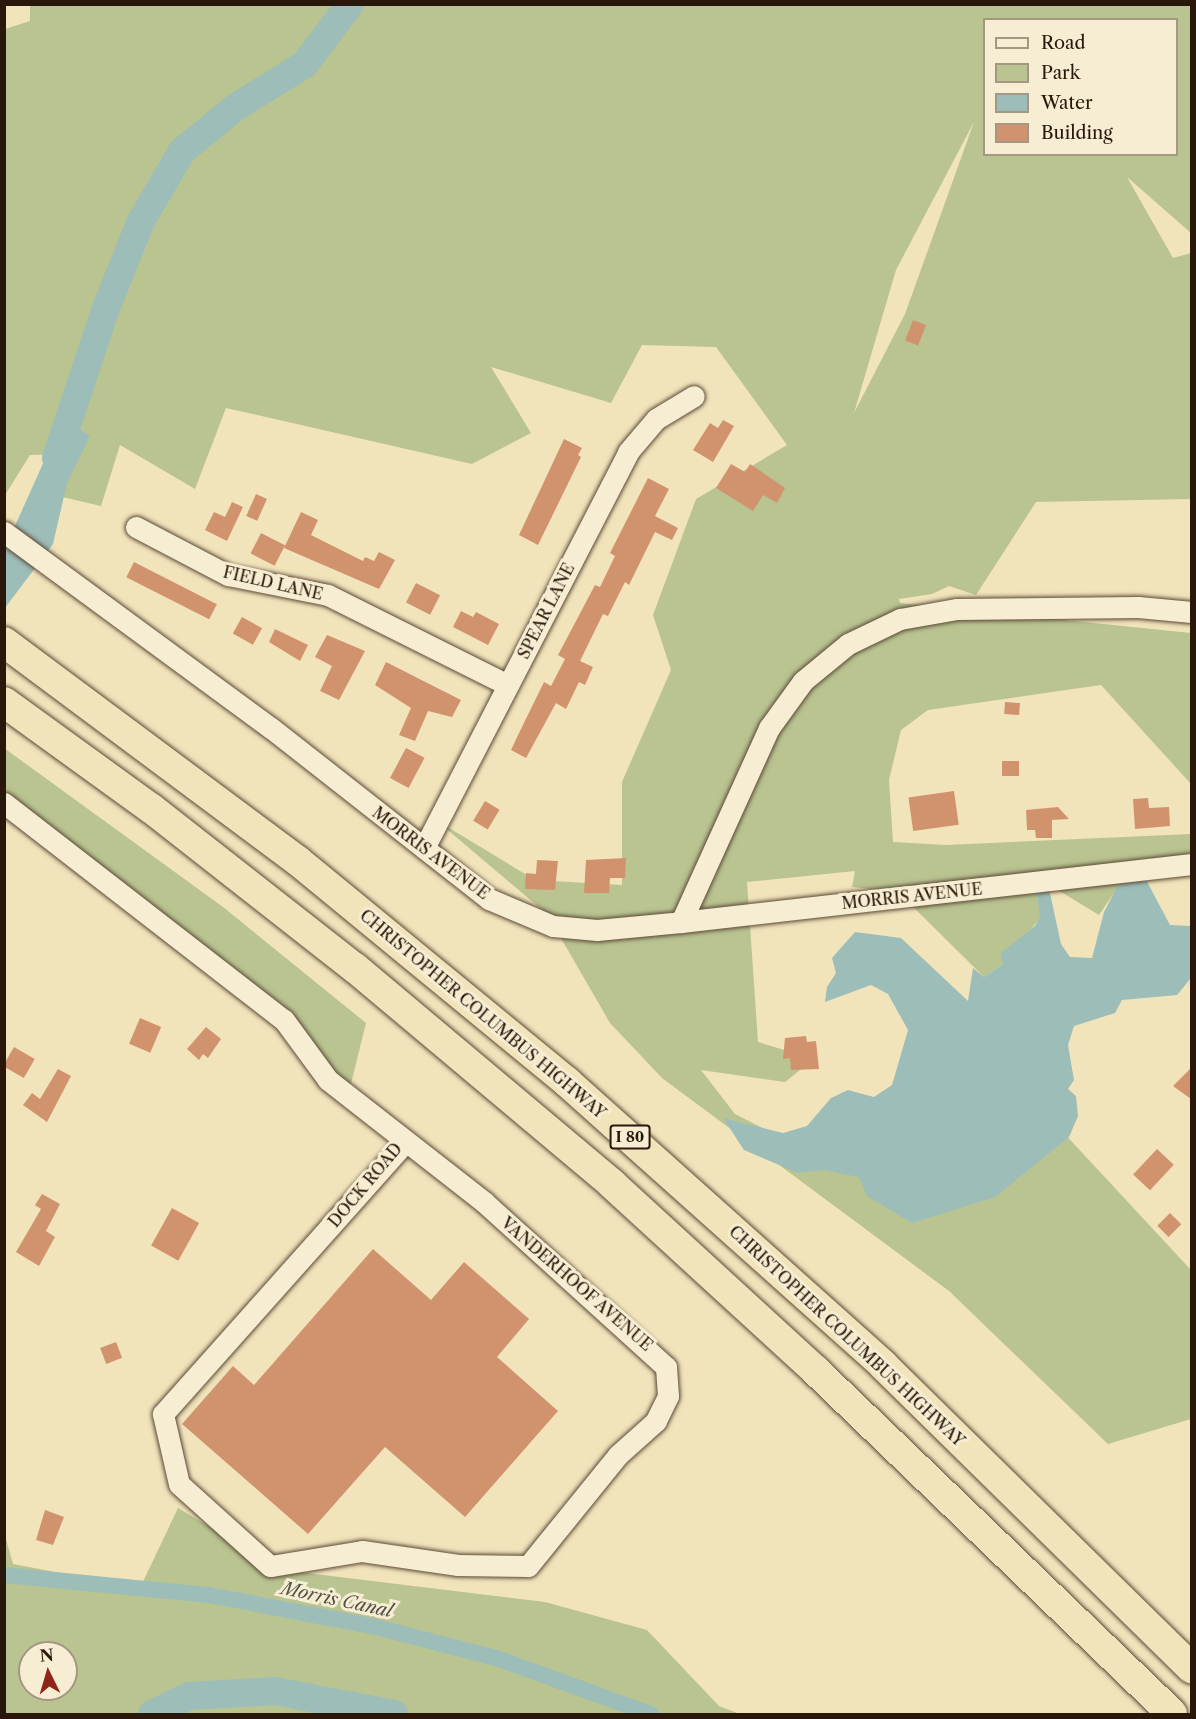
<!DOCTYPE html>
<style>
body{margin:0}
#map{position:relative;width:1196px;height:1719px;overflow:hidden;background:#f1e4bb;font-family:"Libre Caslon Text",serif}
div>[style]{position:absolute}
.green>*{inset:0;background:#b9c491}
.water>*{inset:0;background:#9dbdb8}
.canal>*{height:16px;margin:-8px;padding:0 8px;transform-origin:8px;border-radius:8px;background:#9dbdb8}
.river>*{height:28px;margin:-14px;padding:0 14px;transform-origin:14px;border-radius:14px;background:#9dbdb8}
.building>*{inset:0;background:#d1936e;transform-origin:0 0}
.roads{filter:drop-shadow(0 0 2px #5c4a37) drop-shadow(0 0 2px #5c4a37)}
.minor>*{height:21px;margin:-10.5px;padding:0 10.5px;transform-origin:10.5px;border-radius:10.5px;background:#f6edd3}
.highway>*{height:30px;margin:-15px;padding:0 15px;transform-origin:15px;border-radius:15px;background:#f1e4bb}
span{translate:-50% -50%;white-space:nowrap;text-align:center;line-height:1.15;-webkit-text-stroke:6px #f6edd3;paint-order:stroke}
.shield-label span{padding:2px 4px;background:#f6edd3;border:2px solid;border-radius:4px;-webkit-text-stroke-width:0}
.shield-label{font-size:15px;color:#2a170b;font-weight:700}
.street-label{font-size:16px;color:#2a170b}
.water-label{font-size:18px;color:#525148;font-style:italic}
.frame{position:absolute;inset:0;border:6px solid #2a170b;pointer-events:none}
.legend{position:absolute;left:983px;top:18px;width:195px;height:138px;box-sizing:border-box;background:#f6edd3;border:2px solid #a49783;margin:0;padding:8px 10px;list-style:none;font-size:18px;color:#2a170b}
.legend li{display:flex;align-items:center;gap:12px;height:30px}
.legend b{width:30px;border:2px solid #a49783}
.north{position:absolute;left:18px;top:1641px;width:60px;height:60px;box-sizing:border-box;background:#f6edd3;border:2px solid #a49783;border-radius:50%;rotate:355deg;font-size:16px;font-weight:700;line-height:24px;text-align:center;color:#2a170b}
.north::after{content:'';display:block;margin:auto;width:21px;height:27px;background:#8f2418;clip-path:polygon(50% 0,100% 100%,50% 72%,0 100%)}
</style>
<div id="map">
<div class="green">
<div style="clip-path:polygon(evenodd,30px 5px,1191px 5px,1191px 233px,1127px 177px,1173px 258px,1191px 253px,1191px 499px,1036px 502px,976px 595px,949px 586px,932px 594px,899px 599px,900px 603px,1191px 633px,1191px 784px,1101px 685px,928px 710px,901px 730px,889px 780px,893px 842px,946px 845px,1191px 834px,1191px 873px,1180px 863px,1118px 887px,1099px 915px,1048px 884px,1036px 890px,1041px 917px,1003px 964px,984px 977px,898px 892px,852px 887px,855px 871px,747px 882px,758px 1042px,814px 1059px,785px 1082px,701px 1070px,735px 1114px,792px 1143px,1049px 1117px,1191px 1270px,1191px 1419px,1108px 1444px,949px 1291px,662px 1078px,610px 1023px,547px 914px,436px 820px,535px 880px,622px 885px,622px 782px,671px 670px,653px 615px,696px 499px,787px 445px,716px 347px,642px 345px,611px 403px,491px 367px,531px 433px,472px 464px,226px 408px,195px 489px,120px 445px,101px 506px,58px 496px,67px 454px,30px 455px,5px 495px,5px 29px,30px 21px,30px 5px,984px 20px,1176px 20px,1176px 154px,984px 154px,984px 20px,30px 5px,974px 122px,905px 314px,854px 413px,896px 270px,974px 122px)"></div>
<div style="clip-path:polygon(4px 748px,223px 907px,366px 1023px,348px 1096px,288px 1031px,5px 814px)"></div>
<div style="clip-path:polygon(evenodd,178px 1508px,282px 1570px,545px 1602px,647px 1630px,719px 1706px,740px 1714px,5px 1714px,4px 1532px,13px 1564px,140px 1588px,178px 1508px,30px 1653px,66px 1653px,66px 1689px,30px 1689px,30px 1653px)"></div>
</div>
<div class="water">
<div style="clip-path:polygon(63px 419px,90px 436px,67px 483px,53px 544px,5px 608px,5px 548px)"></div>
<div style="clip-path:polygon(1144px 876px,1170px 925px,1191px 926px,1191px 978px,1177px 995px,1122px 1000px,1115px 1013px,1074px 1026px,1068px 1045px,1074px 1080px,1068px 1089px,1076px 1096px,1078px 1116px,1069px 1137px,995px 1197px,912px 1223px,867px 1196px,859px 1177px,824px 1170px,798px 1173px,744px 1150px,723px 1118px,783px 1133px,807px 1126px,831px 1098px,848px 1090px,874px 1097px,892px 1085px,908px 1030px,888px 994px,871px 985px,825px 1002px,827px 987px,836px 973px,832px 958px,855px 932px,901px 938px,968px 1001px,973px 968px,984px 977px,1003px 964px,1001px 953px,1035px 926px,1040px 917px,1036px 889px,1048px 884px,1061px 944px,1070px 957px,1092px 958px,1104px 912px,1117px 887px)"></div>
</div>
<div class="canal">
<div style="left:4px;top:1575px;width:206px;rotate:5.6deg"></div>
<div style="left:209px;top:1595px;width:166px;rotate:10.8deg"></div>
<div style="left:372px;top:1626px;width:128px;rotate:14.5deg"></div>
<div style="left:496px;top:1658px;width:165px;rotate:19.9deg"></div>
</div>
<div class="river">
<div style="left:56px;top:458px;width:158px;rotate:-71.6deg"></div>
<div style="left:106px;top:308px;width:94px;rotate:-68.1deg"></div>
<div style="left:141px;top:221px;width:81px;rotate:-59.6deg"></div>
<div style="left:182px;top:151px;width:70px;rotate:-39.2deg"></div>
<div style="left:236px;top:107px;width:81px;rotate:-31.9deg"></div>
<div style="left:305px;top:64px;width:75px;rotate:-53.1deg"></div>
<div style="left:152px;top:1714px;width:41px;rotate:-25.9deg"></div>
<div style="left:189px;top:1696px;width:86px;rotate:-3.3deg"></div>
<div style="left:275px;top:1691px;width:121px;rotate:10.9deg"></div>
</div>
<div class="building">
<div style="left:913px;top:320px;width:14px;height:22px;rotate:21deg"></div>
<div style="clip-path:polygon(723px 420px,734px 426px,713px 462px,693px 450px,710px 423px,718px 428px)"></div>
<div style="clip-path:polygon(564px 439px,582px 448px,578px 455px,581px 457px,538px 545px,519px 535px)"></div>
<div style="clip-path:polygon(731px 464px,745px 472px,750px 464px,785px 488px,777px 503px,763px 495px,753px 511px,716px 488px)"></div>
<div style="clip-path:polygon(648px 478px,669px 489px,655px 516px,678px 528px,672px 540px,655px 532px,629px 585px,625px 582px,608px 616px,603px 614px,580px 661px,593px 667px,585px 685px,579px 682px,566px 709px,556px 703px,526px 758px,511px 750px,520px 731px,544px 682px,551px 686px,565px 659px,558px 655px,595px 585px,600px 587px,615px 556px,610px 553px)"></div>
<div style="left:256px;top:494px;width:12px;height:24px;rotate:24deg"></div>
<div style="clip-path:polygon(232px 502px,243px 507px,227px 541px,205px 530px,214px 512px,225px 517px)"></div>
<div style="clip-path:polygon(301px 512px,318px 520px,311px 535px,363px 561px,365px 557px,374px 561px,379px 552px,395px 560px,379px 589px,284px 548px)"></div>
<div style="left:261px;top:533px;width:27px;height:23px;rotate:27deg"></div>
<div style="left:134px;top:562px;width:93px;height:17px;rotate:27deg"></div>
<div style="left:416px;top:583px;width:27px;height:22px;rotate:27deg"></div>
<div style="clip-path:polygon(461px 611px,473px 617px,476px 612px,499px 624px,488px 645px,453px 627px)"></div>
<div style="left:242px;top:617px;width:23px;height:19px;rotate:29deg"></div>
<div style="clip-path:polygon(275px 629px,308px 645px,300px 661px,269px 642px)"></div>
<div style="clip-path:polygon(327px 635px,365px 651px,339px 700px,320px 691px,332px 666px,315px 657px)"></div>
<div style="clip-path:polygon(386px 662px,461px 700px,452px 717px,428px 711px,415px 741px,399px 735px,411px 708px,375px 685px)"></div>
<div style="left:1005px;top:702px;width:15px;height:12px;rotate:4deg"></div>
<div style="left:406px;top:748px;width:21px;height:34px;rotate:28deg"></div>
<div style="left:1002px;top:761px;width:17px;height:15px"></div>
<div style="left:954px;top:791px;width:34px;height:46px;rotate:82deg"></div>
<div style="clip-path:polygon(1148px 798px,1149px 808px,1169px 807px,1170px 826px,1135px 829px,1133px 799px)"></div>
<div style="left:485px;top:801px;width:17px;height:23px;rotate:31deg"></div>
<div style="clip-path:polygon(1058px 807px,1069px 819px,1052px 820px,1052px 838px,1036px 838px,1035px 830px,1027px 830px,1026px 810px)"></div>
<div style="clip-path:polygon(626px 858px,625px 878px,610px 878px,609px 893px,584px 893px,586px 860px)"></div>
<div style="clip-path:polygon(537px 860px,558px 861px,555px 890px,525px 889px,526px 873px,536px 874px)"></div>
<div style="left:140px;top:1018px;width:23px;height:28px;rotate:23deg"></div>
<div style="clip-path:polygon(206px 1027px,221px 1039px,208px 1058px,203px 1054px,199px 1060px,187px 1049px)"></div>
<div style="clip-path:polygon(806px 1036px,807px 1042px,816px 1041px,819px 1069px,791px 1070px,790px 1058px,783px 1059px,785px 1038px)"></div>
<div style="left:14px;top:1047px;width:24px;height:22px;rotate:30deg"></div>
<div style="clip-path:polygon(1191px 1068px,1191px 1099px,1173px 1086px)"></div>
<div style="clip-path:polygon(58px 1069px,71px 1076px,47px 1122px,23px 1105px,32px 1093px,40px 1099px)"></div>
<div style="left:1157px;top:1149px;width:23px;height:35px;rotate:43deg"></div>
<div style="clip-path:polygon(42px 1194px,60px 1204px,46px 1231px,55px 1237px,39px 1266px,16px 1252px,41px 1209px,35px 1205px)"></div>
<div style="left:172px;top:1208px;width:31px;height:43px;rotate:29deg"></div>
<div style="left:1170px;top:1213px;width:16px;height:18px;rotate:45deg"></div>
<div style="clip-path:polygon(373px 1249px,431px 1300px,464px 1262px,529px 1319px,497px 1357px,558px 1411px,465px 1517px,385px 1447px,308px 1534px,182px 1424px,233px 1366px,254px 1385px)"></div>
<div style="left:116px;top:1342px;width:17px;height:17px;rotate:69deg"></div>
<div style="clip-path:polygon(45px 1510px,64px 1517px,53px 1545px,36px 1540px)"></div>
</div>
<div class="roads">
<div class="minor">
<div style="left:136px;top:527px;width:104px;rotate:27.6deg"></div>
<div style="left:228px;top:575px;width:102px;rotate:11.3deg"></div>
<div style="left:328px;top:595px;width:201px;rotate:26.6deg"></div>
<div style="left:4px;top:532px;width:331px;rotate:36.3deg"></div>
<div style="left:271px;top:728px;width:277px;rotate:38.1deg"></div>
<div style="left:489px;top:899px;width:69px;rotate:22.9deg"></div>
<div style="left:553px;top:926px;width:44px;rotate:5.2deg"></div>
<div style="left:597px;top:930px;width:84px;rotate:-5.4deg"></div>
<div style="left:681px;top:922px;width:514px;rotate:-6.48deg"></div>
<div style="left:4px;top:803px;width:354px;rotate:37.8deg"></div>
<div style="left:284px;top:1020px;width:74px;rotate:53.7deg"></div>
<div style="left:328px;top:1080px;width:198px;rotate:38deg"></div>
<div style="left:484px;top:1202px;width:246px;rotate:42.2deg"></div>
<div style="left:666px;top:1367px;width:29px;rotate:86deg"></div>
<div style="left:668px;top:1396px;width:28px;rotate:116deg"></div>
<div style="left:656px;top:1421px;width:51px;rotate:138.2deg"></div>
<div style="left:618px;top:1455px;width:143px;rotate:129deg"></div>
<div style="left:528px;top:1566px;width:70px;rotate:-179.2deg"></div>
<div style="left:458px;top:1565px;width:97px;rotate:-171.7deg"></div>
<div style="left:362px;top:1551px;width:93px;rotate:170.7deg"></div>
<div style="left:270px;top:1566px;width:122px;rotate:-138deg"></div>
<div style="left:179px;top:1484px;width:72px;rotate:-102.9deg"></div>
<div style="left:163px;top:1414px;width:364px;rotate:-48.3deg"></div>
<div style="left:424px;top:848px;width:445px;rotate:-62.7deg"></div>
<div style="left:628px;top:452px;width:43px;rotate:-49.7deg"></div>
<div style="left:656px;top:419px;width:44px;rotate:-31.2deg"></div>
<div style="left:681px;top:922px;width:213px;rotate:-65.6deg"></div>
<div style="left:769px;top:728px;width:58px;rotate:-54.1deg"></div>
<div style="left:803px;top:681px;width:58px;rotate:-39.4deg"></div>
<div style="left:848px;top:644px;width:58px;rotate:-25.7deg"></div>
<div style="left:900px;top:619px;width:58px;rotate:-10deg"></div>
<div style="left:957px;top:609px;width:181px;rotate:-0.6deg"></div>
<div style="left:1138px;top:607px;width:54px;rotate:5.3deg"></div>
</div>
<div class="highway">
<div style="left:4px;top:642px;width:367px;rotate:36.7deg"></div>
<div style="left:298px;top:861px;width:348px;rotate:39.4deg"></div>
<div style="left:567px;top:1082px;width:424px;rotate:41.8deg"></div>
<div style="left:883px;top:1365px;width:433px;rotate:44.5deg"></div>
<div style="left:4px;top:702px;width:183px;rotate:35.9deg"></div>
<div style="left:152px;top:809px;width:258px;rotate:38.1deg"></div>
<div style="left:355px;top:968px;width:336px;rotate:40deg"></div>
<div style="left:612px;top:1184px;width:277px;rotate:42.5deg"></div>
<div style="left:816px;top:1371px;width:494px;rotate:43.9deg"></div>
</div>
</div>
<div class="shield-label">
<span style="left:630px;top:1137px">I 80</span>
</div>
<div class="street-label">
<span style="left:273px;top:583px;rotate:13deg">FIELD LANE</span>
<span style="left:546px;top:611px;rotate:-63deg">SPEAR LANE</span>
<span style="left:431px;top:853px;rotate:37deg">MORRIS AVENUE</span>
<span style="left:912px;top:896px;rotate:-6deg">MORRIS AVENUE</span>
<span style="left:483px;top:1014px;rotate:40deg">CHRISTOPHER COLUMBUS HIGHWAY</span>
<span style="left:365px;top:1185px;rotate:-50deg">DOCK ROAD</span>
<span style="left:577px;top:1284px;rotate:41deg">VANDERHOOF AVENUE</span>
<span style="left:847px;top:1336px;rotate:43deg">CHRISTOPHER COLUMBUS HIGHWAY</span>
</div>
<div class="water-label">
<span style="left:337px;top:1600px;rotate:12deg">Morris Canal</span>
</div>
<div class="frame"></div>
<ul class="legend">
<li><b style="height:8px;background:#f6edd3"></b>Road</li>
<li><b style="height:16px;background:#b9c491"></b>Park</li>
<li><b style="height:16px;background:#9dbdb8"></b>Water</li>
<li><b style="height:16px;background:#d1936e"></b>Building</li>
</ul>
<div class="north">N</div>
</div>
